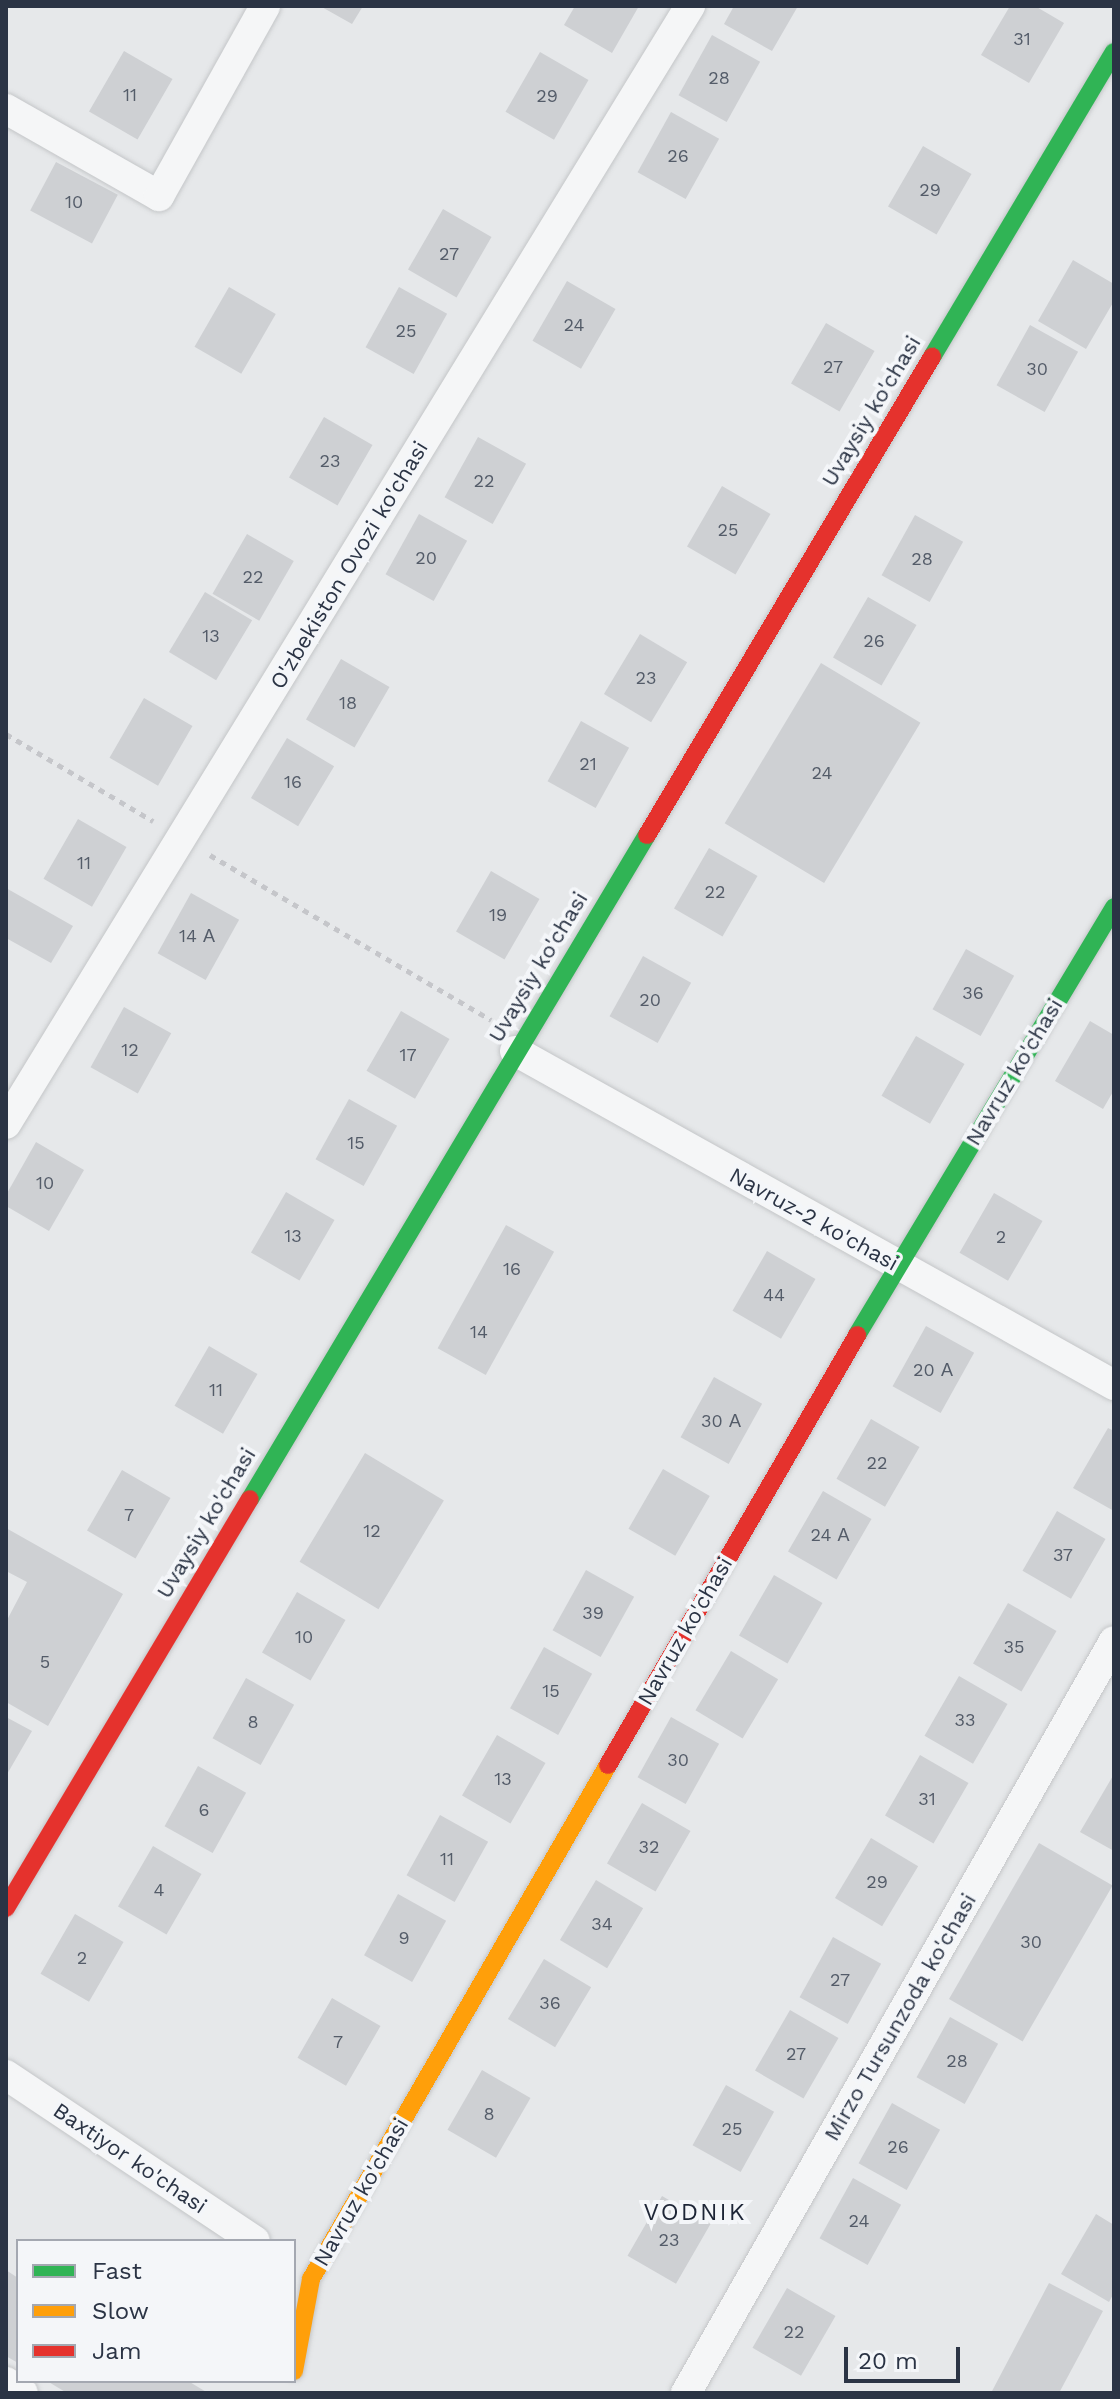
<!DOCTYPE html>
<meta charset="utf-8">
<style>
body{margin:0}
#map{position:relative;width:1120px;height:2399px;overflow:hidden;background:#e6e8ea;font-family:"Work Sans",sans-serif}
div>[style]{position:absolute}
.building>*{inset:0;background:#ced0d3;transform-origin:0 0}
.path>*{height:5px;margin-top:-2.5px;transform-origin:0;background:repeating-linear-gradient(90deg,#c5c6ca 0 6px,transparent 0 12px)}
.roads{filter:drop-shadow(0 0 2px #c4c6c8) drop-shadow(0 0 2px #c4c6c8)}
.street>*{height:30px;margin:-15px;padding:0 15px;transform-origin:15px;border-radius:15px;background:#f5f6f7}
.fast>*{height:18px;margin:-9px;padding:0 9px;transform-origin:9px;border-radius:9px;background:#30b455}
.slow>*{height:18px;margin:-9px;padding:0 9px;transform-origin:9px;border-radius:9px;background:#ff9f0a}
.jam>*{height:18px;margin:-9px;padding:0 9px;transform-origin:9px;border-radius:9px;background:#e5322d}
span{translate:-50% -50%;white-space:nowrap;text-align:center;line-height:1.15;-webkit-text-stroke:8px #f4f6f9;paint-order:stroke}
.number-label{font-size:18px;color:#545c69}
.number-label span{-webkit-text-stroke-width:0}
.street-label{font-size:22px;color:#2b3445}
.neighbourhood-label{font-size:24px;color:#1d2536;letter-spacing:2px}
.frame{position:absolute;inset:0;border:8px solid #2b3445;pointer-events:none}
.legend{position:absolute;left:16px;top:2239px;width:280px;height:144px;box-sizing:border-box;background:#f4f6f9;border:2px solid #a4a8b1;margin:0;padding:10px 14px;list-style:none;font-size:24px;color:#2b3445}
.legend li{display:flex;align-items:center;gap:16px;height:40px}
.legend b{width:40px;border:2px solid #a4a8b1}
.scale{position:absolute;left:844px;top:2347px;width:116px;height:36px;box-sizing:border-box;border:4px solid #2b3445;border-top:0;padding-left:10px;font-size:24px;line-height:28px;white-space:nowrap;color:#2b3445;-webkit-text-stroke:6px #f4f6f9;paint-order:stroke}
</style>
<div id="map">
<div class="building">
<div style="clip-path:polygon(320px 6px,363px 6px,352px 24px)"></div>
<div style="clip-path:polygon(575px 6px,639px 6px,612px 53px,564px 25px)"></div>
<div style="clip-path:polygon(734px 6px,798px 6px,772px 51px,724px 24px)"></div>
<div style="clip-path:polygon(1010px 6px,1035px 6px,1064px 23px,1029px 83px,981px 55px)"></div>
<div style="left:712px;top:35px;width:55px;height:69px;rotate:29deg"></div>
<div style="left:124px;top:51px;width:56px;height:70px;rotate:30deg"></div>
<div style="left:540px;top:52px;width:56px;height:69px;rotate:30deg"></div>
<div style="left:671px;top:112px;width:55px;height:69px;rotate:29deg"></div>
<div style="left:923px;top:146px;width:56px;height:70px;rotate:30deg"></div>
<div style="left:56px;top:162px;width:70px;height:55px;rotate:28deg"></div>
<div style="left:443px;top:209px;width:56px;height:70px;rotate:30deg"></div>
<div style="clip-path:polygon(1073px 260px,1114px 284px,1114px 301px,1086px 349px,1038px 321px)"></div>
<div style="left:567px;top:281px;width:56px;height:69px;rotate:30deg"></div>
<div style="left:229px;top:287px;width:54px;height:69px;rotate:30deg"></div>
<div style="left:399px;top:287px;width:55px;height:69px;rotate:29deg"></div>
<div style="left:826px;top:323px;width:56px;height:70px;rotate:30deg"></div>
<div style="left:1030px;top:325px;width:55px;height:69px;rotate:29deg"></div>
<div style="left:324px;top:417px;width:56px;height:70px;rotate:30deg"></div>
<div style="left:478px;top:437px;width:55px;height:69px;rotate:29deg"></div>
<div style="left:722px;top:486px;width:56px;height:70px;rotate:30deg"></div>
<div style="left:419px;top:514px;width:55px;height:69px;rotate:29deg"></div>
<div style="left:915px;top:515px;width:55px;height:69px;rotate:29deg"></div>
<div style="left:247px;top:534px;width:54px;height:69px;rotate:30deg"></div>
<div style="left:205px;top:592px;width:55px;height:70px;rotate:31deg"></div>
<div style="left:868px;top:597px;width:56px;height:70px;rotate:30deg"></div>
<div style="left:640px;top:634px;width:55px;height:70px;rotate:31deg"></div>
<div style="left:341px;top:659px;width:56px;height:70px;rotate:30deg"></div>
<div style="left:821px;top:663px;width:116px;height:187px;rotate:31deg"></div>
<div style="left:144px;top:698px;width:56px;height:69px;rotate:30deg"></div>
<div style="left:581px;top:721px;width:55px;height:69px;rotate:29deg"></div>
<div style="left:287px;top:738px;width:55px;height:70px;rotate:31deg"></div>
<div style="left:78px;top:819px;width:56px;height:69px;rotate:30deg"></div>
<div style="left:709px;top:848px;width:56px;height:70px;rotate:30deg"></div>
<div style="left:491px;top:871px;width:56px;height:70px;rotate:30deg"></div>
<div style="clip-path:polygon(6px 888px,73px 926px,51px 963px,6px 938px)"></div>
<div style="left:191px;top:893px;width:55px;height:69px;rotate:29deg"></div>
<div style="left:966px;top:949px;width:55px;height:69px;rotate:29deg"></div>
<div style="left:643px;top:956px;width:55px;height:69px;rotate:29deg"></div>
<div style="left:124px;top:1007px;width:54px;height:69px;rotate:29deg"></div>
<div style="left:401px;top:1011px;width:56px;height:69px;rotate:30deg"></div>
<div style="clip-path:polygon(1090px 1021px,1114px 1035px,1114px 1090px,1103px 1109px,1055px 1081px)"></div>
<div style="left:916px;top:1036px;width:56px;height:69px;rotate:30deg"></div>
<div style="left:349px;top:1099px;width:55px;height:69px;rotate:29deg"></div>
<div style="clip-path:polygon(36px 1142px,84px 1170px,49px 1231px,6px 1206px,6px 1195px)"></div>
<div style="left:286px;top:1192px;width:56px;height:70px;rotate:30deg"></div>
<div style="left:994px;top:1193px;width:56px;height:69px;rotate:30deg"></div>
<div style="left:506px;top:1225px;width:55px;height:141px;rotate:29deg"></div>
<div style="left:767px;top:1251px;width:56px;height:69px;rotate:30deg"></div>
<div style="left:926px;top:1326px;width:55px;height:69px;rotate:29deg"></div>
<div style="left:209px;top:1346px;width:56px;height:69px;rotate:30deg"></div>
<div style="left:714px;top:1377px;width:55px;height:69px;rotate:29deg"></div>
<div style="left:871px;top:1419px;width:56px;height:69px;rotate:30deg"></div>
<div style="clip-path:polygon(1108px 1428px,1114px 1431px,1114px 1511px,1073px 1488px)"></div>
<div style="left:365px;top:1453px;width:92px;height:127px;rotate:31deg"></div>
<div style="left:663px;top:1469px;width:54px;height:69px;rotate:30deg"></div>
<div style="left:122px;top:1470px;width:56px;height:70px;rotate:30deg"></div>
<div style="left:823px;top:1491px;width:56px;height:70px;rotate:30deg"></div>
<div style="left:1057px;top:1511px;width:56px;height:69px;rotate:30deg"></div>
<div style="clip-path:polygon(6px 1528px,123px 1594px,48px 1726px,6px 1702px,6px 1622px,27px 1582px,6px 1571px)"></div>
<div style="left:586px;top:1570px;width:55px;height:69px;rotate:29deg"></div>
<div style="left:774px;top:1575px;width:56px;height:70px;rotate:30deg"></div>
<div style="left:297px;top:1592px;width:56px;height:70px;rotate:30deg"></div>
<div style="left:1008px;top:1603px;width:56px;height:70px;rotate:30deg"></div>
<div style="left:544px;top:1647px;width:55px;height:70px;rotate:29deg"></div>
<div style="left:731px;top:1651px;width:55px;height:69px;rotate:31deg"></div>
<div style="left:959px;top:1676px;width:56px;height:69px;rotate:30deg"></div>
<div style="left:246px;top:1678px;width:55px;height:69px;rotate:29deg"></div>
<div style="clip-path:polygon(6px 1717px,32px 1731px,6px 1776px)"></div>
<div style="left:671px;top:1717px;width:55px;height:69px;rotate:29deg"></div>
<div style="left:497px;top:1735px;width:56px;height:70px;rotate:30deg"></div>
<div style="left:920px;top:1755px;width:56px;height:70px;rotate:30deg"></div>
<div style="left:198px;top:1766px;width:55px;height:69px;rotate:29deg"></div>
<div style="clip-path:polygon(1114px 1774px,1114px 1851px,1080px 1832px)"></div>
<div style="left:642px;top:1803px;width:56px;height:70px;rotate:30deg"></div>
<div style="left:440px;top:1815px;width:55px;height:69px;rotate:29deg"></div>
<div style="left:871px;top:1838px;width:55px;height:70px;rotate:31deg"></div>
<div style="left:1039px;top:1843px;width:85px;height:180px;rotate:30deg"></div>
<div style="left:153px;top:1846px;width:56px;height:70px;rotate:30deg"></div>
<div style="left:596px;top:1880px;width:55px;height:70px;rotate:31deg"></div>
<div style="left:398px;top:1894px;width:55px;height:70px;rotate:29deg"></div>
<div style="left:75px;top:1914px;width:56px;height:69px;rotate:30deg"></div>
<div style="left:833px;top:1937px;width:55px;height:69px;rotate:29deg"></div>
<div style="left:544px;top:1959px;width:55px;height:70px;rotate:31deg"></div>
<div style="left:332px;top:1998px;width:56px;height:69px;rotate:30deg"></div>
<div style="left:790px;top:2010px;width:56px;height:70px;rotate:30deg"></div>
<div style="left:950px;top:2017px;width:55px;height:69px;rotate:29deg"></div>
<div style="left:482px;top:2070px;width:56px;height:69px;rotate:30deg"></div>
<div style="left:726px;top:2085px;width:55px;height:69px;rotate:29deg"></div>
<div style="left:892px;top:2103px;width:55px;height:69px;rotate:29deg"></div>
<div style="left:853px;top:2178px;width:55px;height:69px;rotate:29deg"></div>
<div style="left:662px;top:2196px;width:56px;height:69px;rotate:30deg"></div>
<div style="clip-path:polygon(1096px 2214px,1114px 2225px,1114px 2293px,1109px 2302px,1061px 2274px)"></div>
<div style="clip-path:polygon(6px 2270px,18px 2278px,18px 2363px,6px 2356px)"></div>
<div style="clip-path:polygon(1049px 2283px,1103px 2311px,1059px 2393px,991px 2393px)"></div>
<div style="left:787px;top:2288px;width:56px;height:69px;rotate:30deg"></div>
<div style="clip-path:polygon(47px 2381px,188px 2381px,208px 2393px,67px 2393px)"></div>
</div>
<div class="path">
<div style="left:6px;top:734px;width:171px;rotate:30.6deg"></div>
<div style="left:210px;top:855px;width:326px;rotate:30.4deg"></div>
</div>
<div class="roads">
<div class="street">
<div style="left:6px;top:109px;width:176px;rotate:29.6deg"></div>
<div style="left:159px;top:196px;width:218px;rotate:-60.8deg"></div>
<div style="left:515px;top:1051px;width:686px;rotate:29.14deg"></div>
<div style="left:6px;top:1124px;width:1311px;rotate:-58.54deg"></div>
<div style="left:6px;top:2075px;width:299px;rotate:33.7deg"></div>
<div style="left:6px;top:2382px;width:20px;rotate:33deg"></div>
<div style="left:686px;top:2393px;width:865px;rotate:-60.35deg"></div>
</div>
<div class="fast">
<div style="left:932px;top:357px;width:355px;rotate:-59.2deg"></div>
<div style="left:857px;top:1335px;width:499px;rotate:-59deg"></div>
<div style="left:250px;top:1499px;width:774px;rotate:-59.13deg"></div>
</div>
<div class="slow">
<div style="left:294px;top:2371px;width:94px;rotate:-79.5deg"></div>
<div style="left:311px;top:2279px;width:594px;rotate:-59.98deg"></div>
</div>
<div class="jam">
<div style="left:647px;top:835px;width:557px;rotate:-59.2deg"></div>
<div style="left:608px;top:1765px;width:497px;rotate:-59.9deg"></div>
<div style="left:6px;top:1908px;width:476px;rotate:-59.2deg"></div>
</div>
</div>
<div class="number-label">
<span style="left:1022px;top:39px">31</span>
<span style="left:719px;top:78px">28</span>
<span style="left:130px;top:95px">11</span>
<span style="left:547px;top:96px">29</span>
<span style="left:678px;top:156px">26</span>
<span style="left:930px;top:190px">29</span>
<span style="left:74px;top:202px">10</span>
<span style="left:449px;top:254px">27</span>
<span style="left:574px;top:325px">24</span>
<span style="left:406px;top:331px">25</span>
<span style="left:833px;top:367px">27</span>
<span style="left:1037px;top:369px">30</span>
<span style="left:330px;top:461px">23</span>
<span style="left:484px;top:481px">22</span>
<span style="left:728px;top:530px">25</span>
<span style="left:426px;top:558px">20</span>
<span style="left:922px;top:559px">28</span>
<span style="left:253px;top:577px">22</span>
<span style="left:211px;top:636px">13</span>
<span style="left:874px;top:641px">26</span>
<span style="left:646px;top:678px">23</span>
<span style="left:348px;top:703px">18</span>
<span style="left:588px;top:764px">21</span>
<span style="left:822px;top:773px">24</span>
<span style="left:293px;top:782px">16</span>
<span style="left:84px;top:863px">11</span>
<span style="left:715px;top:892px">22</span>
<span style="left:498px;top:915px">19</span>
<span style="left:197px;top:936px">14 А</span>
<span style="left:973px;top:993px">36</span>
<span style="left:650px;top:1000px">20</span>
<span style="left:130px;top:1050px">12</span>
<span style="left:408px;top:1055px">17</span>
<span style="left:356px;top:1143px">15</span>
<span style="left:45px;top:1183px">10</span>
<span style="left:293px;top:1236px">13</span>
<span style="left:1001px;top:1237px">2</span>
<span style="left:512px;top:1269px">16</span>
<span style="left:774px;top:1295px">44</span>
<span style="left:479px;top:1332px">14</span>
<span style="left:933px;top:1370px">20 А</span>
<span style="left:216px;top:1390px">11</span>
<span style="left:721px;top:1421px">30 А</span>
<span style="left:877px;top:1463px">22</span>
<span style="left:129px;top:1515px">7</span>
<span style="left:372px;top:1531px">12</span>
<span style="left:830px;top:1535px">24 А</span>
<span style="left:1063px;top:1555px">37</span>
<span style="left:593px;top:1613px">39</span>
<span style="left:304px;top:1637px">10</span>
<span style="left:1014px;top:1647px">35</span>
<span style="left:45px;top:1662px">5</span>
<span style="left:551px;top:1691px">15</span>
<span style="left:965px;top:1720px">33</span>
<span style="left:253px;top:1722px">8</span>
<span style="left:678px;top:1760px">30</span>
<span style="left:503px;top:1779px">13</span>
<span style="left:927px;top:1799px">31</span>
<span style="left:204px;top:1810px">6</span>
<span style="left:649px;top:1847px">32</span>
<span style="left:447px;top:1859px">11</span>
<span style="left:877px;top:1882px">29</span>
<span style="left:159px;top:1890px">4</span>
<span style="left:602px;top:1924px">34</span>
<span style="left:404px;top:1938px">9</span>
<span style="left:1031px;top:1942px">30</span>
<span style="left:82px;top:1958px">2</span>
<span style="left:840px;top:1980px">27</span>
<span style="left:550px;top:2003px">36</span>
<span style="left:338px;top:2042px">7</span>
<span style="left:796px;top:2054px">27</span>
<span style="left:957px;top:2061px">28</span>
<span style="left:489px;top:2114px">8</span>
<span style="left:732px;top:2129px">25</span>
<span style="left:898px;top:2147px">26</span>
<span style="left:859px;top:2221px">24</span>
<span style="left:669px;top:2240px">23</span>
<span style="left:794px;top:2332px">22</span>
</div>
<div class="street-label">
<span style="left:871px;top:411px;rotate:-59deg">Uvaysiy ko'chasi</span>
<span style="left:349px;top:565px;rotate:-59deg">O'zbekiston Ovozi ko'chasi</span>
<span style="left:538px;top:967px;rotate:-59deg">Uvaysiy ko'chasi</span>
<span style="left:1014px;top:1072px;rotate:-59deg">Navruz ko'chasi</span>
<span style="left:814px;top:1219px;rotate:29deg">Navruz-2 ko'chasi</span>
<span style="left:206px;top:1523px;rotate:-59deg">Uvaysiy ko'chasi</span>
<span style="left:685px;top:1631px;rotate:-60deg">Navruz ko'chasi</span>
<span style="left:900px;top:2017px;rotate:-60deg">Mirzo Tursunzoda ko'chasi</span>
<span style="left:130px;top:2158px;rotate:34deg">Baxtiyor ko'chasi</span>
<span style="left:361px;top:2192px;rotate:-60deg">Navruz ko'chasi</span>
</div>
<div class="neighbourhood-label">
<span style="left:695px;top:2213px">VODNIK</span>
</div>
<div class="frame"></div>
<ul class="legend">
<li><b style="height:10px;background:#30b455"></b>Fast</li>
<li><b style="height:10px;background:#ff9f0a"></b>Slow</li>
<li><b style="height:10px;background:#e5322d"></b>Jam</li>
</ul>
<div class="scale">20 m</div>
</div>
